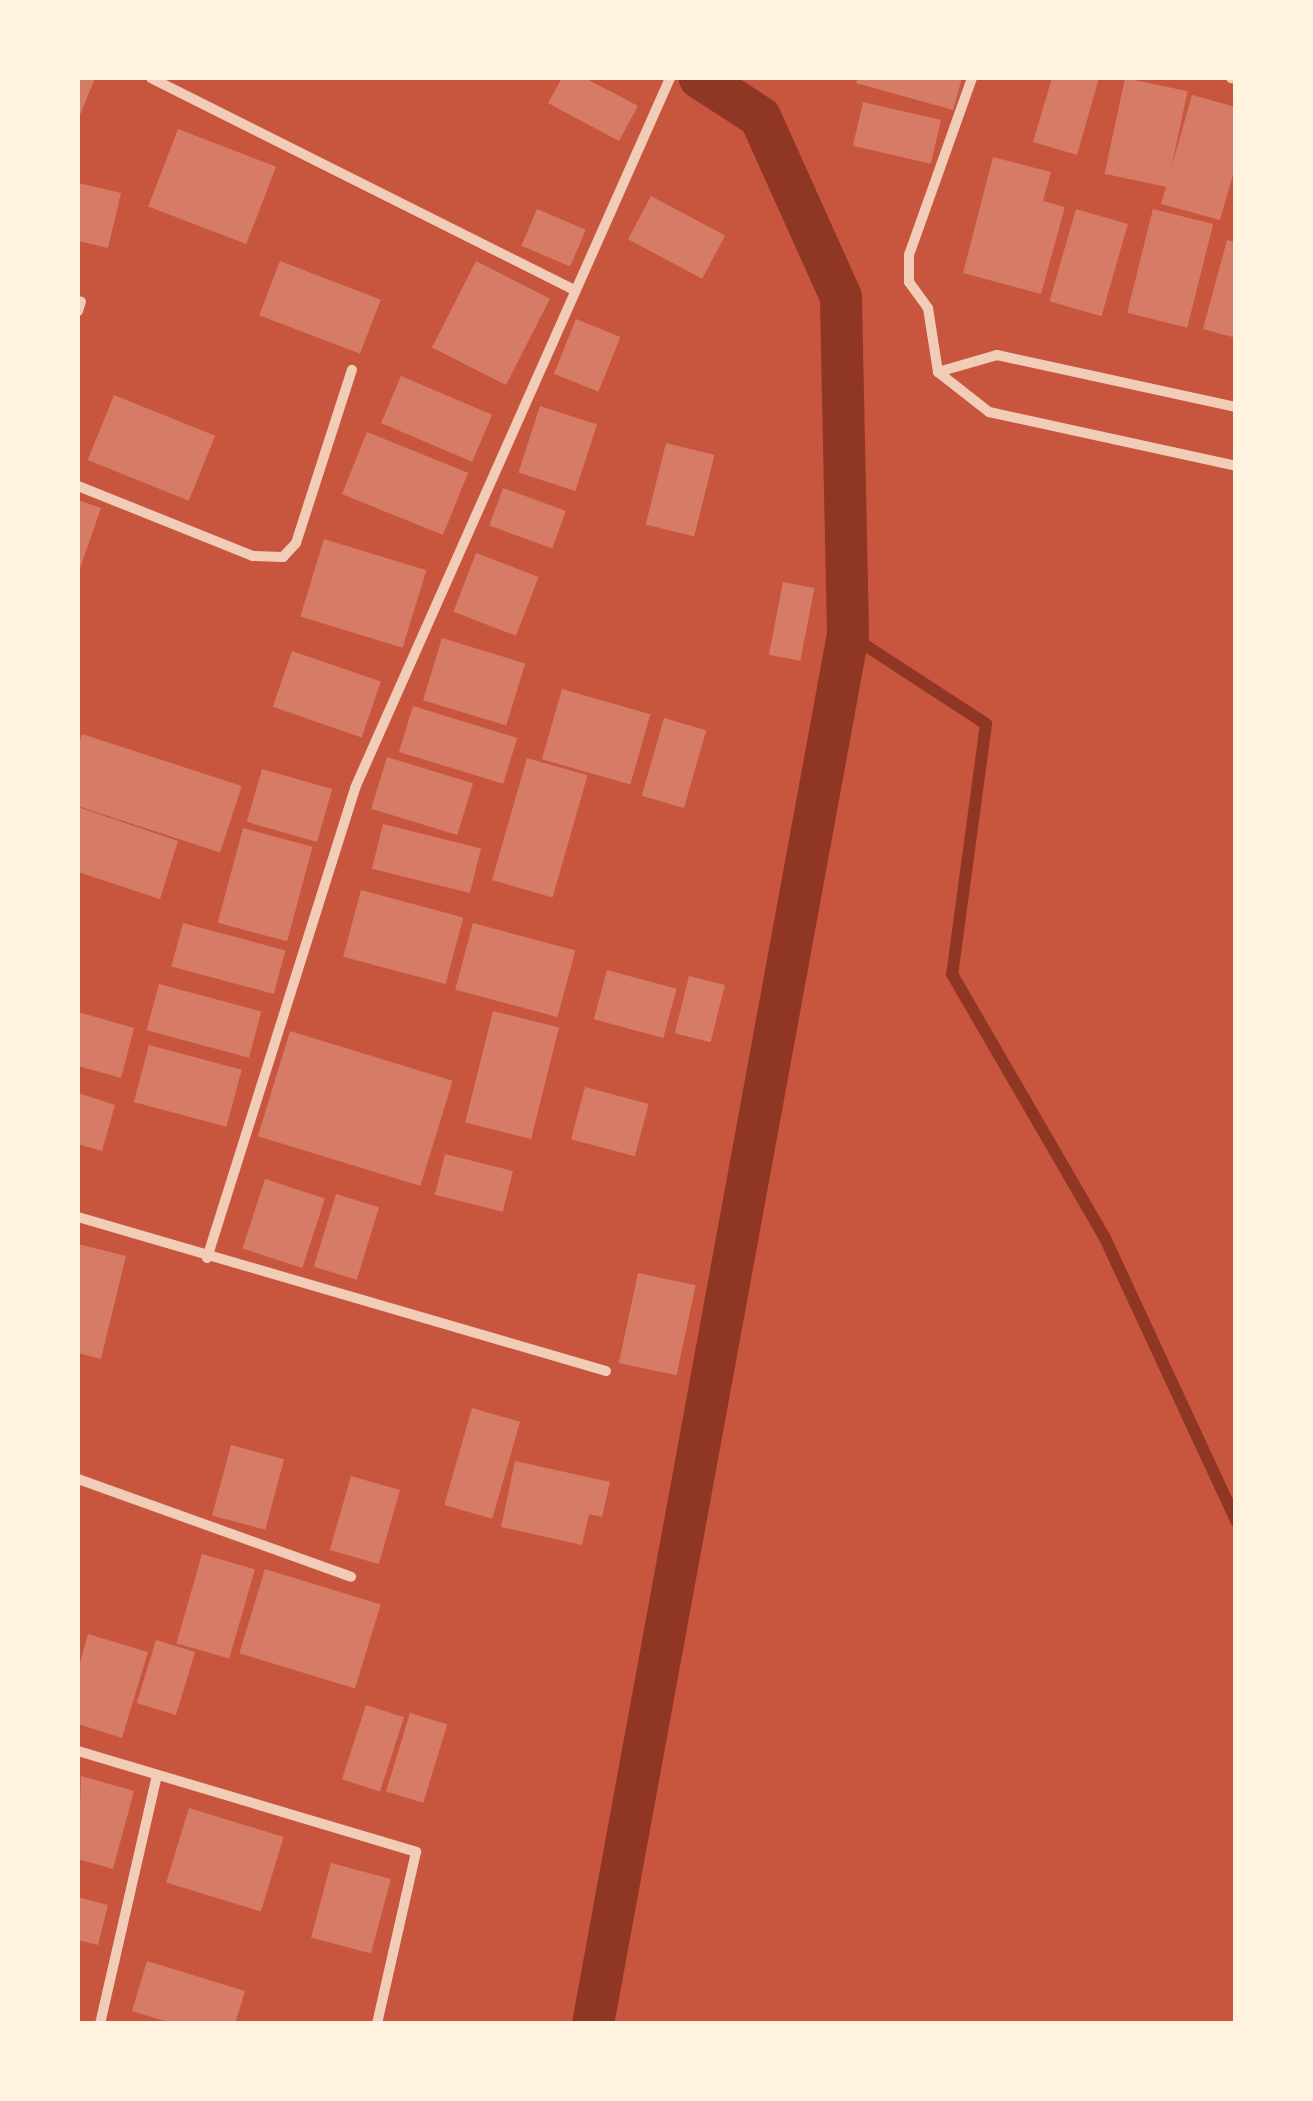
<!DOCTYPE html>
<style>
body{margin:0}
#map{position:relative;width:1313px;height:2101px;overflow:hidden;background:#c8553d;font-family:"PT Serif",serif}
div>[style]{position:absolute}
.stream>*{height:12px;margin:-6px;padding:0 6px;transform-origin:6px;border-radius:6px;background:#8f3625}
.canal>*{height:42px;margin:-21px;padding:0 21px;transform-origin:21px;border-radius:21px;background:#8f3625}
.building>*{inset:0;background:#d67c66;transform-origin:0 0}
.minor>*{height:10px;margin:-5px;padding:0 5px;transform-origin:5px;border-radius:5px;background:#f1ccb7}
span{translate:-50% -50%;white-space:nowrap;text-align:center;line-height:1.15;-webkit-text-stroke:10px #fff3e0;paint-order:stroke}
.frame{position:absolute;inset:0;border:80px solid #fff3e0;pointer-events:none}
</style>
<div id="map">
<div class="stream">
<div style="left:848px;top:634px;width:165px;rotate:33.1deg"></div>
<div style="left:986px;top:724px;width:252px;rotate:97.7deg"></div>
<div style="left:952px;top:974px;width:303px;rotate:59.9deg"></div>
<div style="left:1104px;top:1236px;width:314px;rotate:65.1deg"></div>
</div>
<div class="canal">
<div style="left:593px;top:2024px;width:1413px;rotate:-79.6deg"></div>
<div style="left:848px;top:634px;width:337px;rotate:-91.2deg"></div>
<div style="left:841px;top:297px;width:197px;rotate:-114.2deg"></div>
<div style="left:760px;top:117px;width:72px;rotate:-147deg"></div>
</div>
<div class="building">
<div style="clip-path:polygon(78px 78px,95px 78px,78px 120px)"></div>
<div style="clip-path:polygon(562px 78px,585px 78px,638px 106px,619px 141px,548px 103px)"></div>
<div style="clip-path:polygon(858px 78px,962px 78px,953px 110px,856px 83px)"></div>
<div style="clip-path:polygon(1052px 78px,1099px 78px,1077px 155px,1033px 142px)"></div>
<div style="left:1125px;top:78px;width:64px;height:98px;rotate:12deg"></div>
<div style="clip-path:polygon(1192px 95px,1236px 107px,1236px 164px,1220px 220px,1161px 204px)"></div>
<div style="left:863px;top:102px;width:80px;height:45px;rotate:13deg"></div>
<div style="left:178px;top:129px;width:105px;height:83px;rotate:21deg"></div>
<div style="clip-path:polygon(993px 157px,1051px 172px,1043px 201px,1065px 207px,1041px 294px,963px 273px)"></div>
<div style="clip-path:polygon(78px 183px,121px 193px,108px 248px,78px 241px)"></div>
<div style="left:651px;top:196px;width:84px;height:49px;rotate:28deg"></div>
<div style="left:537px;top:209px;width:53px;height:40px;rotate:23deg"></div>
<div style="left:1076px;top:209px;width:54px;height:96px;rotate:16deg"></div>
<div style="left:1153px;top:209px;width:62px;height:107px;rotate:14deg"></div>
<div style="clip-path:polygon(1227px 240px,1236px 242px,1236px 338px,1203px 329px)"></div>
<div style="left:280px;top:261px;width:108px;height:58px;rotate:21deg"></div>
<div style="left:476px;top:261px;width:83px;height:97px;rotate:27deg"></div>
<div style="left:576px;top:319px;width:48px;height:59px;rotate:22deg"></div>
<div style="left:401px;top:376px;width:99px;height:51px;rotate:23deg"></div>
<div style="left:114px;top:395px;width:109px;height:70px;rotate:22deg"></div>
<div style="left:540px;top:406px;width:60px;height:70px;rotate:18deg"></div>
<div style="left:367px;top:432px;width:109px;height:67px;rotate:22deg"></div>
<div style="left:666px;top:443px;width:50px;height:84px;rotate:14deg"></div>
<div style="left:503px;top:488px;width:67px;height:40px;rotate:20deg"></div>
<div style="clip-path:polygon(78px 500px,101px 508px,78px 574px)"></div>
<div style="left:324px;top:539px;width:107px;height:81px;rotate:17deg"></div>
<div style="left:476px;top:553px;width:67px;height:63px;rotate:21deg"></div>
<div style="left:783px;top:582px;width:32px;height:74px;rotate:11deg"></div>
<div style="left:442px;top:638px;width:87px;height:65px;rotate:17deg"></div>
<div style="left:292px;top:651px;width:94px;height:59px;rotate:19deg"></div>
<div style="left:562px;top:689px;width:92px;height:73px;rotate:16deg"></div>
<div style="left:413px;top:706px;width:109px;height:48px;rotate:17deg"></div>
<div style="left:664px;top:718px;width:44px;height:81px;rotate:16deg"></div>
<div style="left:82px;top:734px;width:168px;height:70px;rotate:18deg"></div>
<div style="left:387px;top:757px;width:90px;height:54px;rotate:17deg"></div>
<div style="left:527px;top:758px;width:63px;height:127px;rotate:16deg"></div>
<div style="left:262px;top:769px;width:73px;height:55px;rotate:16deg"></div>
<div style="clip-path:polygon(78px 807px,178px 841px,160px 899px,78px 872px)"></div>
<div style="left:383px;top:824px;width:101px;height:46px;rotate:14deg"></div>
<div style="left:243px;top:828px;width:72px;height:98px;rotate:15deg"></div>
<div style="left:361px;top:890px;width:106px;height:69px;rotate:15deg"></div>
<div style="left:183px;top:923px;width:106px;height:45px;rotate:15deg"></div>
<div style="left:473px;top:923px;width:106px;height:69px;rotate:15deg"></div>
<div style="left:607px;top:970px;width:72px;height:51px;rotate:15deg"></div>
<div style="left:689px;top:976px;width:37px;height:59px;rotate:14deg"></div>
<div style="left:159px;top:984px;width:106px;height:48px;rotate:15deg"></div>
<div style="left:493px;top:1011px;width:68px;height:115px;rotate:14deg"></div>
<div style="clip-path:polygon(78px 1012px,134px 1028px,121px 1078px,78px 1066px)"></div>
<div style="left:290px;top:1031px;width:170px;height:110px;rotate:17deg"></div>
<div style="left:149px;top:1045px;width:96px;height:59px;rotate:15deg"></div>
<div style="left:585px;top:1087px;width:66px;height:54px;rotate:15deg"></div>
<div style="clip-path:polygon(78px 1093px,115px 1105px,102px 1151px,78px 1144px)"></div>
<div style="left:445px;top:1154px;width:70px;height:42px;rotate:14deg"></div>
<div style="left:265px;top:1179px;width:63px;height:73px;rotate:18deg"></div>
<div style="left:336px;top:1194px;width:45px;height:76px;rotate:17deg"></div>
<div style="clip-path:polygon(78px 1244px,126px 1256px,101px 1359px,78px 1353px)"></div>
<div style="left:638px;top:1273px;width:59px;height:92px;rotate:12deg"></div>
<div style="left:472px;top:1408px;width:50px;height:101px;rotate:16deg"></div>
<div style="left:231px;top:1445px;width:55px;height:73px;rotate:15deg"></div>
<div style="clip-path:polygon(515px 1461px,610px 1482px,602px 1517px,589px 1514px,582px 1545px,501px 1527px)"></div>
<div style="left:351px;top:1476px;width:51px;height:77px;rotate:16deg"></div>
<div style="left:202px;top:1554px;width:55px;height:93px;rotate:16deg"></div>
<div style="left:265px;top:1569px;width:121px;height:88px;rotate:17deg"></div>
<div style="clip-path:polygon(88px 1634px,148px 1652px,122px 1738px,78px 1724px,78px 1670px)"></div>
<div style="left:156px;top:1640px;width:41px;height:66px;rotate:17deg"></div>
<div style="left:366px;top:1705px;width:40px;height:78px;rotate:18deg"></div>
<div style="left:410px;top:1713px;width:39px;height:82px;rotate:17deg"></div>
<div style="clip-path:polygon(81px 1776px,134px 1791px,113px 1869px,78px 1859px)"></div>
<div style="left:189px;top:1808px;width:99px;height:78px;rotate:17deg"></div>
<div style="left:331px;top:1863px;width:62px;height:77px;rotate:15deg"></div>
<div style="clip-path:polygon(78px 1897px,108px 1905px,98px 1945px,78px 1940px)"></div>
<div style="clip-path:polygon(147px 1961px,245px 1991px,235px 2024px,174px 2024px,132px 2011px)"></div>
</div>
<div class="minor">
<div style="left:151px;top:78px;width:474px;rotate:26.6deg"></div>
<div style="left:972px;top:78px;width:188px;rotate:109.6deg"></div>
<div style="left:909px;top:255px;width:27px;rotate:90deg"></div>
<div style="left:909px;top:282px;width:32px;rotate:54deg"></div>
<div style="left:928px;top:308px;width:65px;rotate:81.1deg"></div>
<div style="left:938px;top:372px;width:65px;rotate:38.1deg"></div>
<div style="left:989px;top:412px;width:253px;rotate:12.3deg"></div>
<div style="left:1231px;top:78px;width:5px;rotate:11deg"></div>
<div style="left:78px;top:311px;width:10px;rotate:-73deg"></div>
<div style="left:938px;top:372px;width:61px;rotate:-16.1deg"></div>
<div style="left:997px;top:355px;width:245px;rotate:12.3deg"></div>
<div style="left:78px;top:486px;width:188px;rotate:21.8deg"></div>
<div style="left:253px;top:556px;width:30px;rotate:2deg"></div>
<div style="left:283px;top:557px;width:19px;rotate:-47deg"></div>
<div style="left:296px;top:543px;width:182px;rotate:-72.1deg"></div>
<div style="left:78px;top:1217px;width:550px;rotate:16.26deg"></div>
<div style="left:207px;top:1258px;width:493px;rotate:-72.5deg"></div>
<div style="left:355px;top:788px;width:777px;rotate:-66.07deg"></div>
<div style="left:78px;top:1479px;width:290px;rotate:19.7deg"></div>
<div style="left:78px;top:1751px;width:353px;rotate:16.6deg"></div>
<div style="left:416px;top:1852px;width:176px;rotate:102.8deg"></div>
<div style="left:100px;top:2024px;width:255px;rotate:-77.1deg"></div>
</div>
<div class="frame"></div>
</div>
